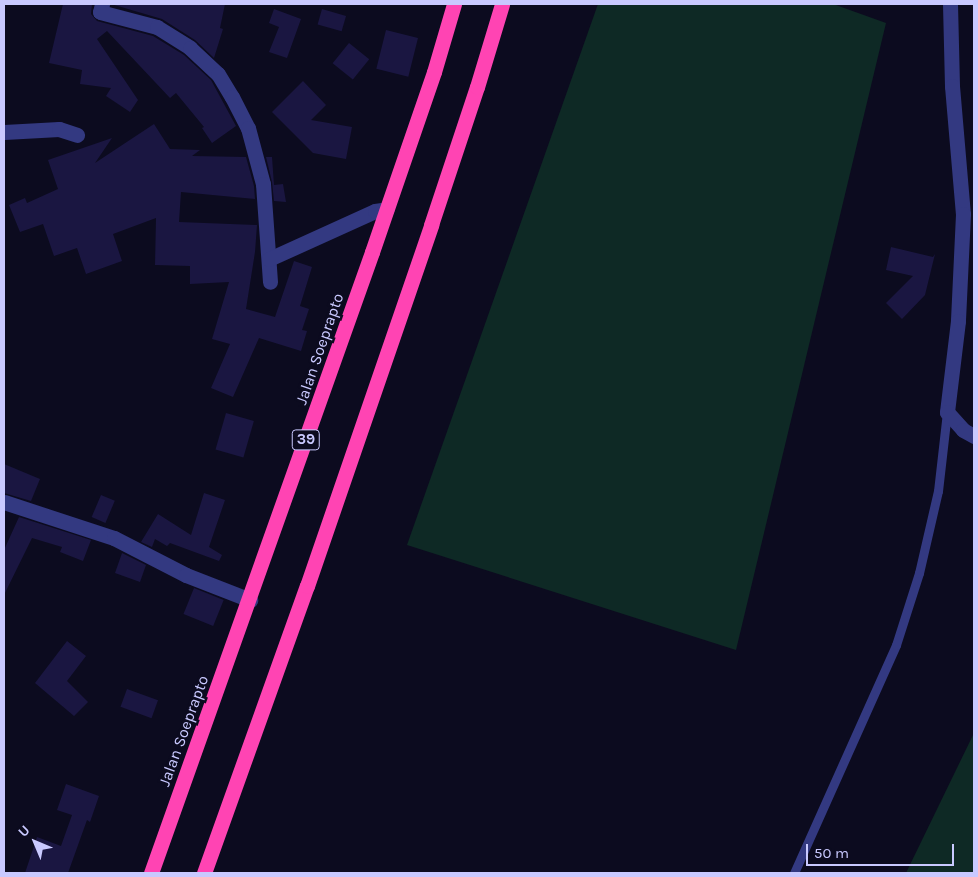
<!DOCTYPE html>
<style>
body{margin:0}
#map{position:relative;width:978px;height:877px;overflow:hidden;background:#0c0b1f;font-family:Karla,sans-serif}
div>[style]{position:absolute}
.green>*{inset:0;background:#0e2925}
.building>*{inset:0;background:#1a1641;transform-origin:0 0}
.lane>*{height:9px;margin:-4.5px;padding:0 4.5px;transform-origin:4.5px;border-radius:4.5px;background:#333981}
.street>*{height:15px;margin:-7.5px;padding:0 7.5px;transform-origin:7.5px;border-radius:7.5px;background:#333981}
.highway>*{height:15px;margin:-7.5px;padding:0 7.5px;transform-origin:7.5px;border-radius:7.5px;background:#ff44b3}
span{translate:-50% -50%;white-space:nowrap;text-align:center;line-height:1.15;-webkit-text-stroke:5px #0c0b1f;paint-order:stroke}
.shield-label span{padding:1px 4px;background:#0c0b1f;border:1px solid;border-radius:4px;-webkit-text-stroke-width:0}
.shield-label{font-size:15px;color:#c9c9ff;font-weight:700}
.street-label{font-size:16px;color:#c9c9ff}
.frame{position:absolute;inset:0;border:5px solid #c9c9ff;pointer-events:none}
.north{position:absolute;left:10px;top:817px;width:50px;height:50px;-webkit-text-stroke:4px #0c0b1f;paint-order:stroke;rotate:315deg;font-size:14px;font-weight:700;line-height:20px;text-align:center;color:#c9c9ff}
.north::after{content:'';display:block;margin:auto;width:18px;height:22px;background:#c9c9ff;clip-path:polygon(50% 0,100% 100%,50% 72%,0 100%)}
.scale{position:absolute;left:806px;top:844px;width:148px;height:22px;box-sizing:border-box;border:2px solid #c9c9ff;border-top:0;padding-left:6px;font-size:15px;line-height:18px;white-space:nowrap;color:#c9c9ff;-webkit-text-stroke:4px #0c0b1f;paint-order:stroke}
</style>
<div id="map">
<div class="green">
<div style="clip-path:polygon(598px 4px,833px 4px,886px 23px,736px 650px,407px 545px)"></div>
<div style="clip-path:polygon(974px 733px,974px 873px,906px 873px)"></div>
</div>
<div class="building">
<div style="clip-path:polygon(63px 4px,92px 4px,91px 14px,97px 21px,153px 36px,184px 55px,211px 80px,236px 126px,212px 143px,202px 128px,204px 127px,176px 93px,170px 98px,107px 31px,97px 39px,138px 100px,130px 112px,106px 96px,111px 88px,80px 84px,82px 70px,49px 63px)"></div>
<div style="clip-path:polygon(111px 4px,225px 4px,220px 28px,223px 29px,214px 58px,195px 40px,162px 19px)"></div>
<div style="clip-path:polygon(274px 9px,301px 19px,287px 58px,269px 52px,279px 27px,269px 23px)"></div>
<div style="left:322px;top:9px;width:25px;height:16px;rotate:16deg"></div>
<div style="left:386px;top:30px;width:33px;height:40px;rotate:14deg"></div>
<div style="left:349px;top:43px;width:26px;height:26px;rotate:39deg"></div>
<div style="clip-path:polygon(303px 81px,326px 105px,311px 120px,352px 127px,346px 159px,313px 153px,272px 112px)"></div>
<div style="clip-path:polygon(154px 124px,170px 149px,200px 150px,192px 156px,246px 157px,254px 186px,255px 199px,181px 192px,179px 222px,257px 225px,255px 252px,246px 309px,275px 317px,294px 261px,312px 267px,300px 306px,309px 309px,302px 330px,307px 331px,301px 351px,259px 338px,233px 397px,211px 388px,230px 344px,212px 339px,229px 282px,190px 284px,190px 266px,155px 265px,156px 218px,113px 234px,122px 261px,86px 274px,77px 248px,54px 256px,43px 224px,20px 232px,9px 205px,25px 198px,27px 203px,58px 189px,48px 160px,112px 138px,95px 163px)"></div>
<div style="clip-path:polygon(266px 157px,272px 157px,274px 185px,283px 184px,286px 202px,274px 201px,272px 182px)"></div>
<div style="clip-path:polygon(891px 247px,933px 257px,935px 254px,925px 295px,902px 319px,886px 303px,913px 276px,886px 270px)"></div>
<div style="left:226px;top:413px;width:29px;height:38px;rotate:16deg"></div>
<div style="clip-path:polygon(4px 464px,40px 479px,31px 501px,4px 493px)"></div>
<div style="clip-path:polygon(204px 493px,225px 500px,209px 547px,222px 555px,219px 561px,170px 543px,167px 546px,155px 539px,152px 547px,141px 542px,158px 514px,191px 535px)"></div>
<div style="left:101px;top:495px;width:15px;height:24px;rotate:23deg"></div>
<div style="clip-path:polygon(19px 517px,91px 540px,83px 561px,60px 552px,62px 547px,32px 538px,4px 595px,4px 550px)"></div>
<div style="clip-path:polygon(122px 553px,146px 565px,140px 582px,115px 573px)"></div>
<div style="left:194px;top:588px;width:32px;height:28px;rotate:22deg"></div>
<div style="clip-path:polygon(67px 641px,86px 656px,67px 681px,88px 702px,74px 716px,35px 683px)"></div>
<div style="left:127px;top:689px;width:33px;height:19px;rotate:20deg"></div>
<div style="clip-path:polygon(66px 784px,99px 796px,90px 822px,87px 820px,68px 873px,25px 873px,37px 837px,61px 846px,72px 815px,57px 810px)"></div>
</div>
<div class="lane">
<div style="left:794px;top:873px;width:250px;rotate:-65.9deg"></div>
<div style="left:896px;top:645px;width:76px;rotate:-72.3deg"></div>
<div style="left:919px;top:573px;width:84px;rotate:-77deg"></div>
<div style="left:938px;top:491px;width:80px;rotate:-83.5deg"></div>
</div>
<div class="street">
<div style="left:102px;top:4px;width:8px;rotate:104deg"></div>
<div style="left:100px;top:12px;width:59px;rotate:14.7deg"></div>
<div style="left:157px;top:27px;width:39px;rotate:32deg"></div>
<div style="left:190px;top:48px;width:38px;rotate:43deg"></div>
<div style="left:218px;top:74px;width:27px;rotate:59deg"></div>
<div style="left:232px;top:97px;width:35px;rotate:63deg"></div>
<div style="left:248px;top:128px;width:58px;rotate:75deg"></div>
<div style="left:263px;top:184px;width:98px;rotate:85.9deg"></div>
<div style="left:950px;top:4px;width:82px;rotate:88.6deg"></div>
<div style="left:952px;top:86px;width:128px;rotate:85.1deg"></div>
<div style="left:963px;top:214px;width:107px;rotate:92.7deg"></div>
<div style="left:958px;top:321px;width:92px;rotate:96.9deg"></div>
<div style="left:947px;top:412px;width:24px;rotate:48deg"></div>
<div style="left:963px;top:430px;width:13px;rotate:29deg"></div>
<div style="left:4px;top:132px;width:55px;rotate:-3.1deg"></div>
<div style="left:59px;top:129px;width:19px;rotate:18deg"></div>
<div style="left:269px;top:259px;width:116px;rotate:-24.4deg"></div>
<div style="left:375px;top:211px;width:12px;rotate:-9deg"></div>
<div style="left:4px;top:502px;width:116px;rotate:18.1deg"></div>
<div style="left:114px;top:538px;width:81px;rotate:27.2deg"></div>
<div style="left:186px;top:575px;width:69px;rotate:21.3deg"></div>
</div>
<div class="highway">
<div style="left:151px;top:873px;width:659px;rotate:-70.41deg"></div>
<div style="left:372px;top:252px;width:190px;rotate:-71deg"></div>
<div style="left:434px;top:72px;width:71px;rotate:-73.6deg"></div>
<div style="left:204px;top:873px;width:305px;rotate:-70.3deg"></div>
<div style="left:307px;top:586px;width:382px;rotate:-71deg"></div>
<div style="left:431px;top:225px;width:145px;rotate:-71.6deg"></div>
<div style="left:477px;top:87px;width:87px;rotate:-73.2deg"></div>
</div>
<div class="shield-label">
<span style="left:306px;top:440px">39</span>
</div>
<div class="street-label">
<span style="left:320px;top:349px;rotate:-71deg">Jalan Soeprapto</span>
<span style="left:184px;top:731px;rotate:-70deg">Jalan Soeprapto</span>
</div>
<div class="frame"></div>
<div class="north">U</div>
<div class="scale">50 m</div>
</div>
